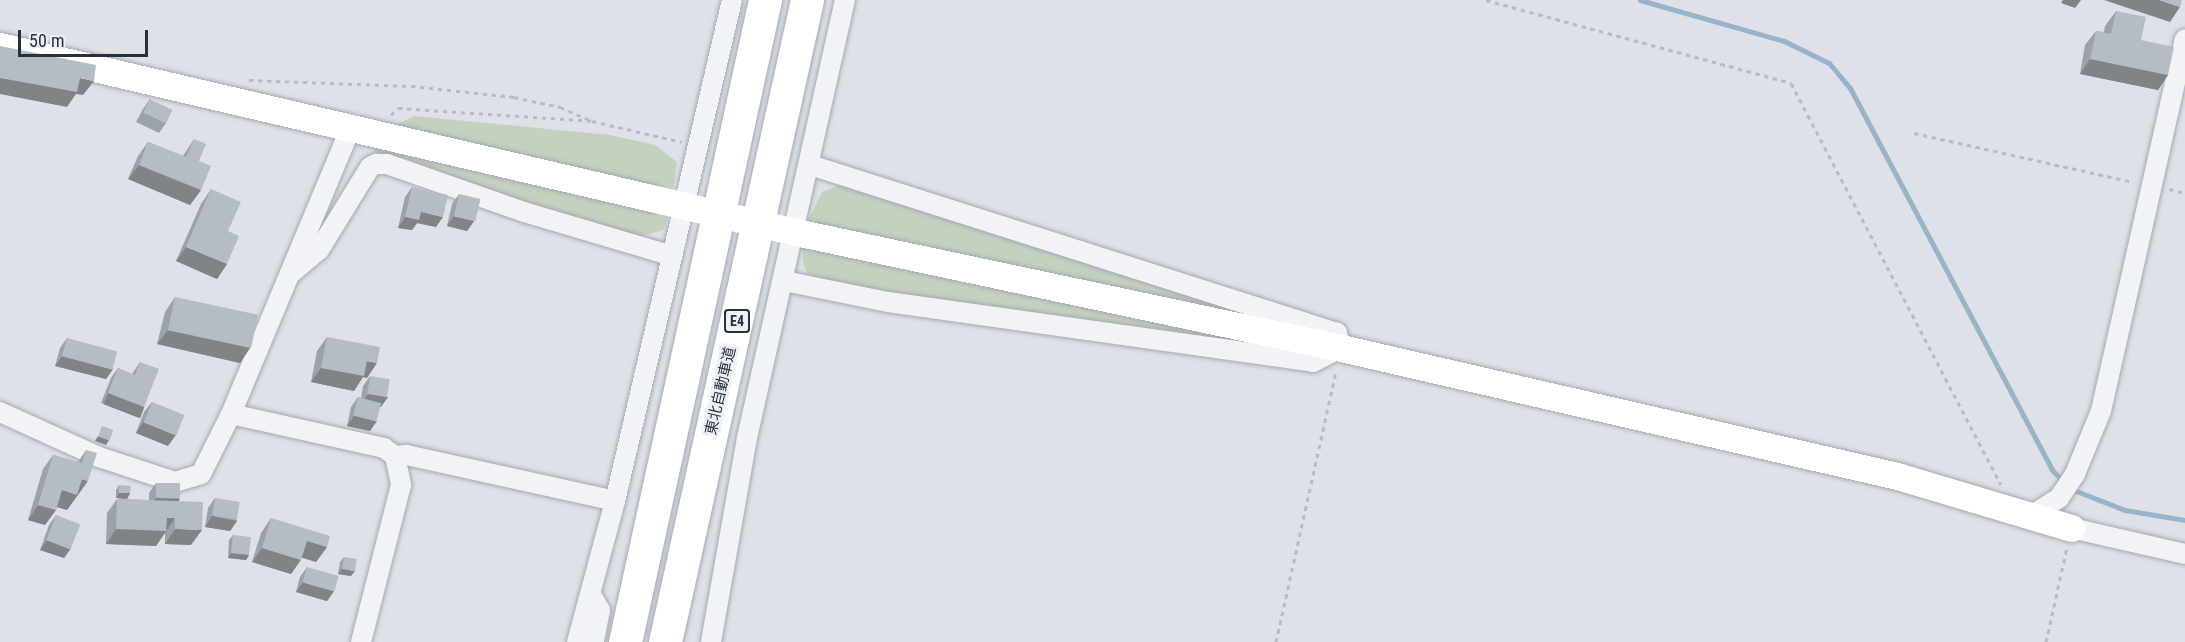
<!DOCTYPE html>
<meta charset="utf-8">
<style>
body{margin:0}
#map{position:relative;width:2185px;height:642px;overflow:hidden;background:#dee2e8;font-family:"Roboto Condensed","Noto Sans JP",sans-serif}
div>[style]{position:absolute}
.green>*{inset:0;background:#c5d1bf}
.stream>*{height:5px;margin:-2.5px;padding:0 2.5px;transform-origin:2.5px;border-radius:2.5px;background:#99b3c8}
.path>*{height:3px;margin-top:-1.5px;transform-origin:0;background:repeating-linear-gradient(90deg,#b8bdc2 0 4.5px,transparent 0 9px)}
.roads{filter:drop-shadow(0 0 2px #a3a9b2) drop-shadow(0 0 2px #a3a9b2)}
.street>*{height:20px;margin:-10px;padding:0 10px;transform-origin:10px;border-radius:10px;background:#f1f3f6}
.secondary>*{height:27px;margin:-13.5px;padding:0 13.5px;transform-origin:13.5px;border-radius:13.5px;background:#fff}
.highway>*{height:33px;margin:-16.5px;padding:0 16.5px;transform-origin:16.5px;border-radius:16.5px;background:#fff}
.secondary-bridge>*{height:27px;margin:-13.5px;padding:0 13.5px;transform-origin:13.5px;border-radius:13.5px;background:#fff}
.wall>*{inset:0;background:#9ca2a9}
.shaded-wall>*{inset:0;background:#7f8489;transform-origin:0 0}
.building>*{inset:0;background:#b5bcc4;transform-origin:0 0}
span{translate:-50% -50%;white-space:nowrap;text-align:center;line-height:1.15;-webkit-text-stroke:6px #edf1f5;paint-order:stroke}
.shield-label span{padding:2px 4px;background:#edf1f5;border:2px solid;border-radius:4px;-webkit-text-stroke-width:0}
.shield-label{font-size:14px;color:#27313e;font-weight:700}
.street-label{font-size:15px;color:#27313e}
.scale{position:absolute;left:18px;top:30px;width:130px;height:27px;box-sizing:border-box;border:3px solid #27313e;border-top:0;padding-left:8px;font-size:18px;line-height:21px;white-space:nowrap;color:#27313e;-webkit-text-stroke:4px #edf1f5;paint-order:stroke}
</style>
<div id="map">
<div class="green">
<div style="clip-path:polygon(414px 116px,610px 135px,655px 145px,677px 162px,673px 191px,395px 125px)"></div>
<div style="clip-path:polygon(376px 142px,669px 213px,666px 224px,663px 230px,639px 237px,573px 219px,374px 152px)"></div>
<div style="clip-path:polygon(842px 184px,1306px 331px,807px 223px,822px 192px)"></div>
<div style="clip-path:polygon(803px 245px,1302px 353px,882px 294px,820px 281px,808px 275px,803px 264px)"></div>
</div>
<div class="stream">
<div style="left:1640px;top:0;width:150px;rotate:15.9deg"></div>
<div style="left:1784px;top:41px;width:50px;rotate:26.1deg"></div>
<div style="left:1829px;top:63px;width:33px;rotate:50deg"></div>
<div style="left:1850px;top:88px;width:432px;rotate:62.1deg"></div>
<div style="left:2052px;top:470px;width:17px;rotate:45deg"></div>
<div style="left:2071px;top:489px;width:58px;rotate:21.3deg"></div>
<div style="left:2125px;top:510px;width:61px;rotate:9.5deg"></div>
</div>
<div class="path">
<div style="left:1486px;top:0;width:316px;rotate:15.2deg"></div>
<div style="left:1791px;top:83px;width:453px;rotate:62.4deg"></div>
<div style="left:249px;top:80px;width:162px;rotate:2.1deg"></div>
<div style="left:411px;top:86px;width:104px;rotate:6.1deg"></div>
<div style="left:514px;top:97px;width:47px;rotate:12.3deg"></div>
<div style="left:560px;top:107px;width:35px;rotate:24deg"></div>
<div style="left:391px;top:115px;width:10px;rotate:-45deg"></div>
<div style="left:398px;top:108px;width:194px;rotate:3.8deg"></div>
<div style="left:592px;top:121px;width:92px;rotate:13.1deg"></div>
<div style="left:1914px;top:133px;width:224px;rotate:12.6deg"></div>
<div style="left:2169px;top:189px;width:16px;rotate:14deg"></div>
<div style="left:1276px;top:642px;width:278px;rotate:-77.5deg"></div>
<div style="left:2046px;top:642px;width:97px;rotate:-77.5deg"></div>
</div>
<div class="roads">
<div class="street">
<div style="left:290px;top:274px;width:38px;rotate:-40deg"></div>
<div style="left:319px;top:250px;width:97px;rotate:-58.4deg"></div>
<div style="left:370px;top:167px;width:7px;rotate:-27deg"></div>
<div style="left:376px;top:164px;width:11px"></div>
<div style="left:387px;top:164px;width:145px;rotate:19.3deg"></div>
<div style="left:524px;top:212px;width:155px;rotate:16.5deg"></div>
<div style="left:784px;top:281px;width:106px;rotate:11.4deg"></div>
<div style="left:888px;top:302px;width:429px;rotate:8deg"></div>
<div style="left:1313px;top:362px;width:31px;rotate:-27deg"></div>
<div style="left:1341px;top:348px;width:16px;rotate:-105deg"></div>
<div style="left:1337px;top:333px;width:553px;rotate:-162.32deg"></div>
<div style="left:0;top:412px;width:109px;rotate:24.4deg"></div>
<div style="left:99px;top:457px;width:80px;rotate:18.2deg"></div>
<div style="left:175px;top:482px;width:27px;rotate:-17deg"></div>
<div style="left:201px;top:474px;width:67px;rotate:-63.4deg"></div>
<div style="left:231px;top:414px;width:309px;rotate:-67.3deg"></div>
<div style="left:231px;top:414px;width:157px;rotate:12.5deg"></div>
<div style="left:384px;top:448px;width:14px;rotate:36deg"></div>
<div style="left:395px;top:456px;width:30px;rotate:78deg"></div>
<div style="left:401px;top:485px;width:162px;rotate:104.3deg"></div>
<div style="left:395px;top:456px;width:11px;rotate:-5deg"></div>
<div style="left:406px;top:455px;width:214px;rotate:12.4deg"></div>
<div style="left:2032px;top:515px;width:32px;rotate:-32deg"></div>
<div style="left:2059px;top:498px;width:29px;rotate:-56deg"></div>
<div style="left:2075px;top:474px;width:68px;rotate:-67.6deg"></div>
<div style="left:2101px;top:411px;width:381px;rotate:-77.3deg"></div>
<div style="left:2071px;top:528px;width:117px;rotate:12.8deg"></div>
<div style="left:591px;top:595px;width:17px;rotate:59deg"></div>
<div style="left:600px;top:610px;width:33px;rotate:101deg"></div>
<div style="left:577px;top:642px;width:146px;rotate:-74.9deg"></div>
<div style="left:615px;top:501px;width:514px;rotate:-76.86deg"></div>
<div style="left:711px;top:642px;width:207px;rotate:-80deg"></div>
<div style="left:747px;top:438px;width:449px;rotate:-77.4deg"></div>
</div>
<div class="secondary">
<div style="left:0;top:46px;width:669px;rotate:13.14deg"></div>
<div style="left:800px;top:233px;width:553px;rotate:12deg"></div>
<div style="left:1341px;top:348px;width:571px;rotate:12.96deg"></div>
<div style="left:1897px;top:476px;width:182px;rotate:16.6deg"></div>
</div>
<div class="highway">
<div style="left:625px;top:642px;width:657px;rotate:-77.7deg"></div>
<div style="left:665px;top:642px;width:658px;rotate:-77.53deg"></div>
</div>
</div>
<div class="secondary-bridge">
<div style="left:651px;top:198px;width:153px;rotate:13.2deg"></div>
</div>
<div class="wall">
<div style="clip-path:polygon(2116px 11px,2141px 40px,2168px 75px,2158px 90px,2080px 74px,2085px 45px,2096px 31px,2104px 32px,2105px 26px)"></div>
<div style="clip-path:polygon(150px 99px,166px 123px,159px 133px,136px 122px,143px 109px)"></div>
<div style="clip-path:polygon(194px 139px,199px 161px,201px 190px,190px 205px,128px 179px,138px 156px,148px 142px,183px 156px)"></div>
<div style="clip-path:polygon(412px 187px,436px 227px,417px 223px,412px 230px,398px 228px,405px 197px)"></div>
<div style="clip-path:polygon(211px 189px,228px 231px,227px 264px,217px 279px,176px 261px,201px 204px)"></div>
<div style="clip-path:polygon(459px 194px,474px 221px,467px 231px,447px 226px,452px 204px)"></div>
<div style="clip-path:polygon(175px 297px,250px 348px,240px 363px,157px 344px,165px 312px)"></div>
<div style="clip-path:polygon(327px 337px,367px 378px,363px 377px,354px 391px,311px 382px,317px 351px)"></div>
<div style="clip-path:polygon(67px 338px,113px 369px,106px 379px,55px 366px,60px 348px)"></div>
<div style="clip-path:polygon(140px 362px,144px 407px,137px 417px,101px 403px,111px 378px,118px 368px,132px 374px)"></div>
<div style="clip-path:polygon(370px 376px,380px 407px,370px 431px,347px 426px,351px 407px,358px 397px,361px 398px,363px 386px)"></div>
<div style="clip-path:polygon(152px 402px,168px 446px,136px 433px,144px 412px)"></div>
<div style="clip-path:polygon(86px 450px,78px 496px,77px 496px,67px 510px,57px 507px,56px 510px,45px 525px,28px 520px,43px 469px,53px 455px,78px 462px)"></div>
<div style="clip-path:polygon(156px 483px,180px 499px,178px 501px,191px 545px,165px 544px,165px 533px,156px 546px,106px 544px,107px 513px,117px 499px,149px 500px,149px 493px)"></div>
<div style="clip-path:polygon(119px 485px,130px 493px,127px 499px,116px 498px,116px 490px)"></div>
<div style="clip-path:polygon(215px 498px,237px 521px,230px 531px,205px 527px,208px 508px)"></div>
<div style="clip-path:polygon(56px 515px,71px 548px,64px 558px,40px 550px,49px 525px)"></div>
<div style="clip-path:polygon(271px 518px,327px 547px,316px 562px,302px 557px,291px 574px,252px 562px,261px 533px)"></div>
<div style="clip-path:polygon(233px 535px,249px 555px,246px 560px,228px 558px,229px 540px)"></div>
<div style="clip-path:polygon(344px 557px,351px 576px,338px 574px,340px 562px)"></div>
<div style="clip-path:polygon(307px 567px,334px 591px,327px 601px,296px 592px,300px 577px)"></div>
</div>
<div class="shaded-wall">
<div style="clip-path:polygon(2063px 0,2081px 0,2075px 8px,2061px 3px)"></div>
<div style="clip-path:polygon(2104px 0,2159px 0,2180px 7px,2170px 22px)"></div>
<div style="clip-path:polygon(2090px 59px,2168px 75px,2158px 90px,2080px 74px)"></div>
<div style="clip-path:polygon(0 78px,80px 78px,94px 81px,83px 95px,76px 94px,67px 107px,0 94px)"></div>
<div style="clip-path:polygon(139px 165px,201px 190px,190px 205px,128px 179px)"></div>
<div style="clip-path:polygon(421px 212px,443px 217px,436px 227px,417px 223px,412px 230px,398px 228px,405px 217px)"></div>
<div style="clip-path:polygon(454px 216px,474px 221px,467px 231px,447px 226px)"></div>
<div style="clip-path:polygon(186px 247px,227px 264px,217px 279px,176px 261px)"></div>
<div style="clip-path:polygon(168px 330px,250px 348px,240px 363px,157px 344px)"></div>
<div style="clip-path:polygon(62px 356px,113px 369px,106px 379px,55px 366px)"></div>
<div style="clip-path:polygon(367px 361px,377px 363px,367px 378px,363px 377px,354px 391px,311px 382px,321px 368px)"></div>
<div style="left:108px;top:393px;width:39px;height:12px;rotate:21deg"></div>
<div style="clip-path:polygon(368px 394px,388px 397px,381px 407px,361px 404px)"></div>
<div style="clip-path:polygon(354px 416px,377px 421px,370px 431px,347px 426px)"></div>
<div style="clip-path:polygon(143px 422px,176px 435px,168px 446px,136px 433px)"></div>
<div style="clip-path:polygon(98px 436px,109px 440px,106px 445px,95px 441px)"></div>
<div style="clip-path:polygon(82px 479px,88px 481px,67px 510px,51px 505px,62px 490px)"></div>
<div style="clip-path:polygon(119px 493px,130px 493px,127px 499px,116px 498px)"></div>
<div style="clip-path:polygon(156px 498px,180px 499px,173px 509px,149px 508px)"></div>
<div style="clip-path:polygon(38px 505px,56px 510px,45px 525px,28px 520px)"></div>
<div style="clip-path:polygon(212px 516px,237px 521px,230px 531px,205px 527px)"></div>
<div style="clip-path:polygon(167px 518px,175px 518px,156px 546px,106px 544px,116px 529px)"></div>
<div style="clip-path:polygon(175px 529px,202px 530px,191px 545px,165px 544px)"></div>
<div style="clip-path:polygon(47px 540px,71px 548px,64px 558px,40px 550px)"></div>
<div style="clip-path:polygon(307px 541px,327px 547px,316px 562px,296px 556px)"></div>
<div style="clip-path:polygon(262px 548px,301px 560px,291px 574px,252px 562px)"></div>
<div style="clip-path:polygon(231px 553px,249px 555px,246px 560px,228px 558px)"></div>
<div style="clip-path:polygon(342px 569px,355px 571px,351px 576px,338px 574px)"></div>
<div style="clip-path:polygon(303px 582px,334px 591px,327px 601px,296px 592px)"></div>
</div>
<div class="building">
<div style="clip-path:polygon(2159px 0,2182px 0,2180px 7px)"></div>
<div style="clip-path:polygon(2116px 11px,2146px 17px,2141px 40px,2174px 47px,2168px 75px,2090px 59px,2096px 31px,2111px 34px)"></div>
<div style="clip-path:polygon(0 46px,96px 65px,94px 81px,80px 78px,77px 92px,0 78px)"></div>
<div style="left:150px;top:99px;width:25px;height:15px;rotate:26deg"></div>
<div style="clip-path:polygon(194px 139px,206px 144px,199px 161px,211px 166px,201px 190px,139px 165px,148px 142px,186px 157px)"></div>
<div style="clip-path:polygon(412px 187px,448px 195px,443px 217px,421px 212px,419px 220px,405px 217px)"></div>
<div style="clip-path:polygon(211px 189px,241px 202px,228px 231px,239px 236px,227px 264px,186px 247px)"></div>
<div style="left:459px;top:194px;width:22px;height:23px;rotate:13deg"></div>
<div style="left:175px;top:297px;width:85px;height:34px;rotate:12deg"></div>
<div style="clip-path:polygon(327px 337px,380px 347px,377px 363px,367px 361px,364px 376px,321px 368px)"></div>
<div style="left:67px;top:338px;width:52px;height:19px;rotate:15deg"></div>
<div style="clip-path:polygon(140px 362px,159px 369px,144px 407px,108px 393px,118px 368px,135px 375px)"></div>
<div style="left:370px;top:376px;width:20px;height:18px;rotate:9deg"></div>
<div style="left:358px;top:397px;width:24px;height:19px;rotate:15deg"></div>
<div style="left:152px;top:402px;width:35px;height:22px;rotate:22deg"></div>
<div style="left:102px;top:426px;width:12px;height:11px;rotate:20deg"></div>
<div style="clip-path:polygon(86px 450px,97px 453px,88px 481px,82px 479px,77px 495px,62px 490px,56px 510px,38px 505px,53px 455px,82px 463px)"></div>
<div style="left:156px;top:483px;width:24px;height:15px"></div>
<div style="clip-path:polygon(119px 485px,131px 486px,130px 493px,119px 493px)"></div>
<div style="left:215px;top:498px;width:25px;height:18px;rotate:9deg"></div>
<div style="clip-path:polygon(117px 499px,203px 502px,202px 530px,175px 529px,175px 518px,167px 518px,166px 531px,116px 529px)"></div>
<div style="left:56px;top:515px;width:26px;height:27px;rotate:21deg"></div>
<div style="clip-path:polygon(271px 518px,330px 536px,327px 547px,307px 541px,301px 560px,262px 548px)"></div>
<div style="left:233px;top:535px;width:18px;height:18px;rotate:6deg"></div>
<div style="left:344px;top:557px;width:13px;height:12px;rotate:9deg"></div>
<div style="left:307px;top:567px;width:33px;height:16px;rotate:16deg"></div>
</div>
<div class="shield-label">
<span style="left:737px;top:321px">E4</span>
</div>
<div class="street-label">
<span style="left:721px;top:391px;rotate:-77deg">東北自動車道</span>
</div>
<div class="scale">50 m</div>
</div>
